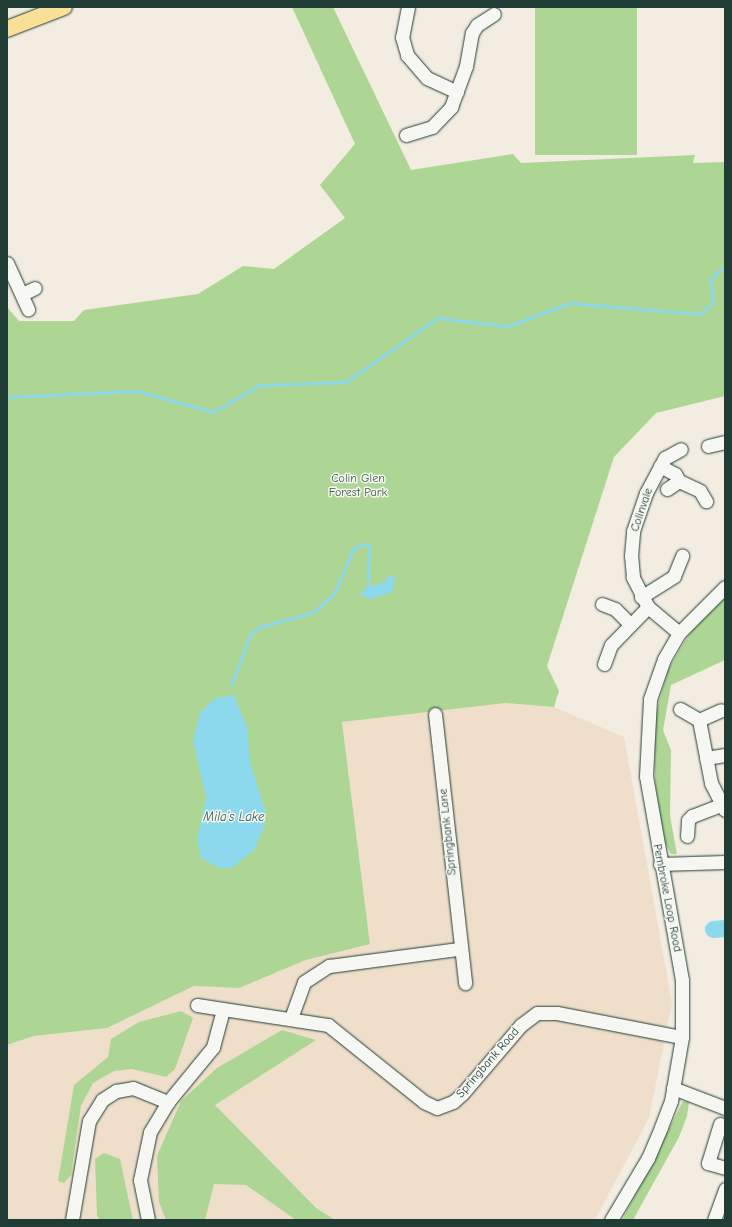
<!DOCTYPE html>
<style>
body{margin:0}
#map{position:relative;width:732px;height:1227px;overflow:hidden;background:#f3ece0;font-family:"Comic Neue",sans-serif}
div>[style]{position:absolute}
.built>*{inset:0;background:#efdfca}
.green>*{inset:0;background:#add694;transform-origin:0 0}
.water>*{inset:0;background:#8cd8ec}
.stream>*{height:3px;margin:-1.5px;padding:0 1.5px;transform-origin:1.5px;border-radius:1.5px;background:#8cd8ec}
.river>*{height:17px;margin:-8.5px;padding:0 8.5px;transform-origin:8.5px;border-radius:8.5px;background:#8cd8ec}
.roads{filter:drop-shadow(0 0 1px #1f3d34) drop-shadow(0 0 1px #1f3d34)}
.minor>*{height:13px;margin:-6.5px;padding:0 6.5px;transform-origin:6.5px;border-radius:6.5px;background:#f6f6f2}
.major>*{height:16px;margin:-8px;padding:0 8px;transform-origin:8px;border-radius:8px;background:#fadf96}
span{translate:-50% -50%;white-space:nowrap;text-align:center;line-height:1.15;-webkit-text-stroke:3px #f6f6f2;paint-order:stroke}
.park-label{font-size:12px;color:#3b5c47}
.street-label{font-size:12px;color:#1f3d34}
.water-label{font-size:13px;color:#355c59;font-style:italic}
.frame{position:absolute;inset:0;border:8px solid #1f3d34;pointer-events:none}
</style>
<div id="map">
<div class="built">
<div style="clip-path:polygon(506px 703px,554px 707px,624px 737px,672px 1003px,649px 1118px,595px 1220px,7px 1220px,7px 1045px,34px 1036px,107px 1028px,194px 986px,239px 988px,306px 960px,370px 943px,342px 722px)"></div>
</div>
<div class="green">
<div style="clip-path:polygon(292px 7px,333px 7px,411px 170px,513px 154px,521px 163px,695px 155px,693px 163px,725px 162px,725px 396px,656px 413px,614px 457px,547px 666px,559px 691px,554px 707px,506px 703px,342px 722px,370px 944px,306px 960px,239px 988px,194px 986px,107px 1028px,34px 1036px,7px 1045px,7px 307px,19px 321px,74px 321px,84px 310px,198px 294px,243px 266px,274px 269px,345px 218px,320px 185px,355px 144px)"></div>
<div style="left:535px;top:7px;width:102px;height:148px"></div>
<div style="clip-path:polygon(725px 597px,725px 660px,671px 685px,663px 730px,671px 750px,670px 816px,677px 854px,671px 854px,664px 841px,655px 781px,654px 725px,659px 701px,669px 668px,691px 631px)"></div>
<div style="clip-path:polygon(181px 1011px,193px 1018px,175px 1069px,166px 1077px,132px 1069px,114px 1071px,93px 1083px,81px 1106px,71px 1175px,64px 1183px,58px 1181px,74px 1085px,108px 1057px,111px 1039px,139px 1022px)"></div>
<div style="clip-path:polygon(282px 1030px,316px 1040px,215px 1105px,316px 1208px,335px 1220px,296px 1220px,246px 1185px,214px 1184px,205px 1220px,166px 1220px,159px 1202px,157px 1156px,181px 1101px,217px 1068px)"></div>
<div style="clip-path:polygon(683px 1101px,689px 1102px,687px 1116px,679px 1137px,633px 1220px,622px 1220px)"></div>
<div style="clip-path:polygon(104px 1153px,120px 1159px,133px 1220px,100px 1220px,97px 1216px,95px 1159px)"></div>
</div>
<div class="water">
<div style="clip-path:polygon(388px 576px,395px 577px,392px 592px,370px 599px,361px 596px,362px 590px,385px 582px)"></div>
<div style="clip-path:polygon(234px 695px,247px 727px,250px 762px,265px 810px,264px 826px,255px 849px,232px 868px,219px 868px,201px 858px,197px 840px,206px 797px,193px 741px,200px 712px,216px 698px)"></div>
</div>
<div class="stream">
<div style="left:7px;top:397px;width:130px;rotate:-2.6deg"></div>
<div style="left:137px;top:391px;width:79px;rotate:15.4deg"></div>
<div style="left:213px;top:412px;width:54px;rotate:-29.9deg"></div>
<div style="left:260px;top:385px;width:86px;rotate:-2deg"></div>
<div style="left:346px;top:382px;width:111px;rotate:-35.1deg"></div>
<div style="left:437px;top:318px;width:71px;rotate:6.4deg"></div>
<div style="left:508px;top:326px;width:66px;rotate:-20.4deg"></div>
<div style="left:570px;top:303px;width:130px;rotate:4.8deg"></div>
<div style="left:700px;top:314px;width:18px;rotate:-43deg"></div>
<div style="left:713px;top:302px;width:23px;rotate:-97deg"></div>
<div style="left:710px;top:279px;width:20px;rotate:-41deg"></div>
<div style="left:231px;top:685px;width:56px;rotate:-69deg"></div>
<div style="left:251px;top:633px;width:11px;rotate:-34deg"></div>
<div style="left:260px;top:627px;width:56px;rotate:-15.5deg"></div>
<div style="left:314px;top:612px;width:27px;rotate:-42deg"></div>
<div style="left:334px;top:594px;width:49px;rotate:-67.1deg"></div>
<div style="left:353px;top:549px;width:9px;rotate:-32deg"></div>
<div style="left:361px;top:544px;width:8px;rotate:7deg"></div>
<div style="left:369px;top:545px;width:42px;rotate:91.4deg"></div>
</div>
<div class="river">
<div style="left:713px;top:929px;width:12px;rotate:-5deg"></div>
</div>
<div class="roads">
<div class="minor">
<div style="left:408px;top:7px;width:31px;rotate:101deg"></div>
<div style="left:402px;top:37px;width:19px;rotate:74deg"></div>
<div style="left:407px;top:55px;width:30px;rotate:49deg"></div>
<div style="left:427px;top:78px;width:33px;rotate:25deg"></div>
<div style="left:406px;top:135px;width:27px;rotate:-17deg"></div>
<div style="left:432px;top:127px;width:28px;rotate:-46deg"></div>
<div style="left:451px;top:107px;width:44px;rotate:-69.9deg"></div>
<div style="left:466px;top:66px;width:34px;rotate:-80deg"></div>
<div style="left:472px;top:33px;width:9px;rotate:-58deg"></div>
<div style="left:477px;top:25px;width:20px;rotate:-33deg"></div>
<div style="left:7px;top:263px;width:51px;rotate:65.5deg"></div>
<div style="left:22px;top:294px;width:14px;rotate:-25deg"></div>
<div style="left:708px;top:446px;width:17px;rotate:-13deg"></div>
<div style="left:660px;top:466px;width:17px;rotate:28deg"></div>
<div style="left:675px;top:474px;width:8px;rotate:60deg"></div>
<div style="left:679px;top:481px;width:23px;rotate:25deg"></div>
<div style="left:700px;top:491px;width:12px;rotate:59deg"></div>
<div style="left:667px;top:489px;width:14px;rotate:-34deg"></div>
<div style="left:641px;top:597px;width:39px;rotate:-32deg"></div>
<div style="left:674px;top:576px;width:22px;rotate:-68deg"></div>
<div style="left:602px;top:604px;width:14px;rotate:21deg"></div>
<div style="left:615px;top:609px;width:20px;rotate:45deg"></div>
<div style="left:679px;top:633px;width:40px;rotate:-140deg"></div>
<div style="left:648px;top:607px;width:34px;rotate:-117deg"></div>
<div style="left:633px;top:577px;width:21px;rotate:-95deg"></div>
<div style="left:631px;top:556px;width:25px;rotate:-85deg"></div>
<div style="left:633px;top:531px;width:40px;rotate:-71.1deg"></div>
<div style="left:646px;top:493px;width:40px;rotate:-62deg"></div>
<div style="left:665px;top:458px;width:18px;rotate:-29deg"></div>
<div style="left:604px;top:664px;width:20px;rotate:-70deg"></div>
<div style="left:611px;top:645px;width:53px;rotate:-45.8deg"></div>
<div style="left:680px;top:709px;width:22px;rotate:30deg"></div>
<div style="left:699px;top:720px;width:64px;rotate:79.2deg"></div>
<div style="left:711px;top:783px;width:30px;rotate:63deg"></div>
<div style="left:435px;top:714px;width:271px;rotate:83.6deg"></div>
<div style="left:699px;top:720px;width:24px;rotate:-24deg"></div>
<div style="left:706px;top:758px;width:19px;rotate:-9deg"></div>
<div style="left:687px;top:836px;width:16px;rotate:-86deg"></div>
<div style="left:688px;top:820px;width:6px;rotate:-45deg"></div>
<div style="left:692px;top:816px;width:31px;rotate:-21deg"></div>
<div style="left:660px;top:864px;width:65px;rotate:-1.8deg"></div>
<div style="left:197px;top:1005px;width:133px;rotate:8.7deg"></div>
<div style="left:328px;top:1025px;width:123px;rotate:38.7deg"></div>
<div style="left:424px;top:1102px;width:14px;rotate:25deg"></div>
<div style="left:437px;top:1108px;width:17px;rotate:-21deg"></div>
<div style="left:453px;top:1102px;width:12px;rotate:-42deg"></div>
<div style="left:462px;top:1094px;width:91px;rotate:-49.5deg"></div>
<div style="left:521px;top:1025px;width:20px;rotate:-37deg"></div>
<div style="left:537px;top:1013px;width:20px"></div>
<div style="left:557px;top:1013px;width:127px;rotate:10.9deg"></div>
<div style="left:291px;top:1018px;width:38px;rotate:-70deg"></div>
<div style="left:304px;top:982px;width:30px;rotate:-33deg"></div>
<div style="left:329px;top:966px;width:131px;rotate:-7.5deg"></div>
<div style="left:673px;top:1088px;width:56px;rotate:21deg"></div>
<div style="left:720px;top:1124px;width:41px;rotate:107.1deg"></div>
<div style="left:708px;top:1163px;width:18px;rotate:16deg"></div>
<div style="left:72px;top:1220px;width:100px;rotate:-80.3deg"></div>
<div style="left:89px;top:1121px;width:25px;rotate:-58deg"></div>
<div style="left:102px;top:1100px;width:17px;rotate:-33deg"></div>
<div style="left:116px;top:1091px;width:17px;rotate:-10deg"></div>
<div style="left:133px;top:1088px;width:38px;rotate:22deg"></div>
<div style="left:148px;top:1220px;width:41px;rotate:-101.3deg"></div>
<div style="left:140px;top:1180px;width:49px;rotate:-78.2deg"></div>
<div style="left:150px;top:1132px;width:35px;rotate:-59deg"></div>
<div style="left:168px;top:1102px;width:71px;rotate:-50.7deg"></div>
<div style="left:213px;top:1047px;width:39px;rotate:-75deg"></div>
<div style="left:611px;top:1220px;width:72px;rotate:-59.2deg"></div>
<div style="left:648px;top:1158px;width:34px;rotate:-67deg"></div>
<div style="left:661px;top:1127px;width:28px;rotate:-69deg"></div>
<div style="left:671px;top:1101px;width:65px;rotate:-80.2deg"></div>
<div style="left:682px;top:1037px;width:57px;rotate:-90deg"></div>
<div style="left:682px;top:980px;width:207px;rotate:-100deg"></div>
<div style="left:646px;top:776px;width:77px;rotate:-87deg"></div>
<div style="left:650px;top:699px;width:42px;rotate:-70.7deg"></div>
<div style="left:664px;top:659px;width:30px;rotate:-60deg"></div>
<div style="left:679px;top:633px;width:65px;rotate:-45deg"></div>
<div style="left:714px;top:1220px;width:33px;rotate:-70deg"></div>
</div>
<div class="major">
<div style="left:7px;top:29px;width:61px;rotate:-21.1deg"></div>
</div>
</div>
<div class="park-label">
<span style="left:358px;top:486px">Colin Glen<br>Forest Park</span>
</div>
<div class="street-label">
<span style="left:642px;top:510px;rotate:-71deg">Colinvale</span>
<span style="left:448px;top:832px;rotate:-96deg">Springbank Lane</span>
<span style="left:667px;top:898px;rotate:79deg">Pembroke Loop Road</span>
<span style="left:488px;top:1063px;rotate:-49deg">Springbank Road</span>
</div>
<div class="water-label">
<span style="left:234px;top:817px">Mila's Lake</span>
</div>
<div class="frame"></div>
</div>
